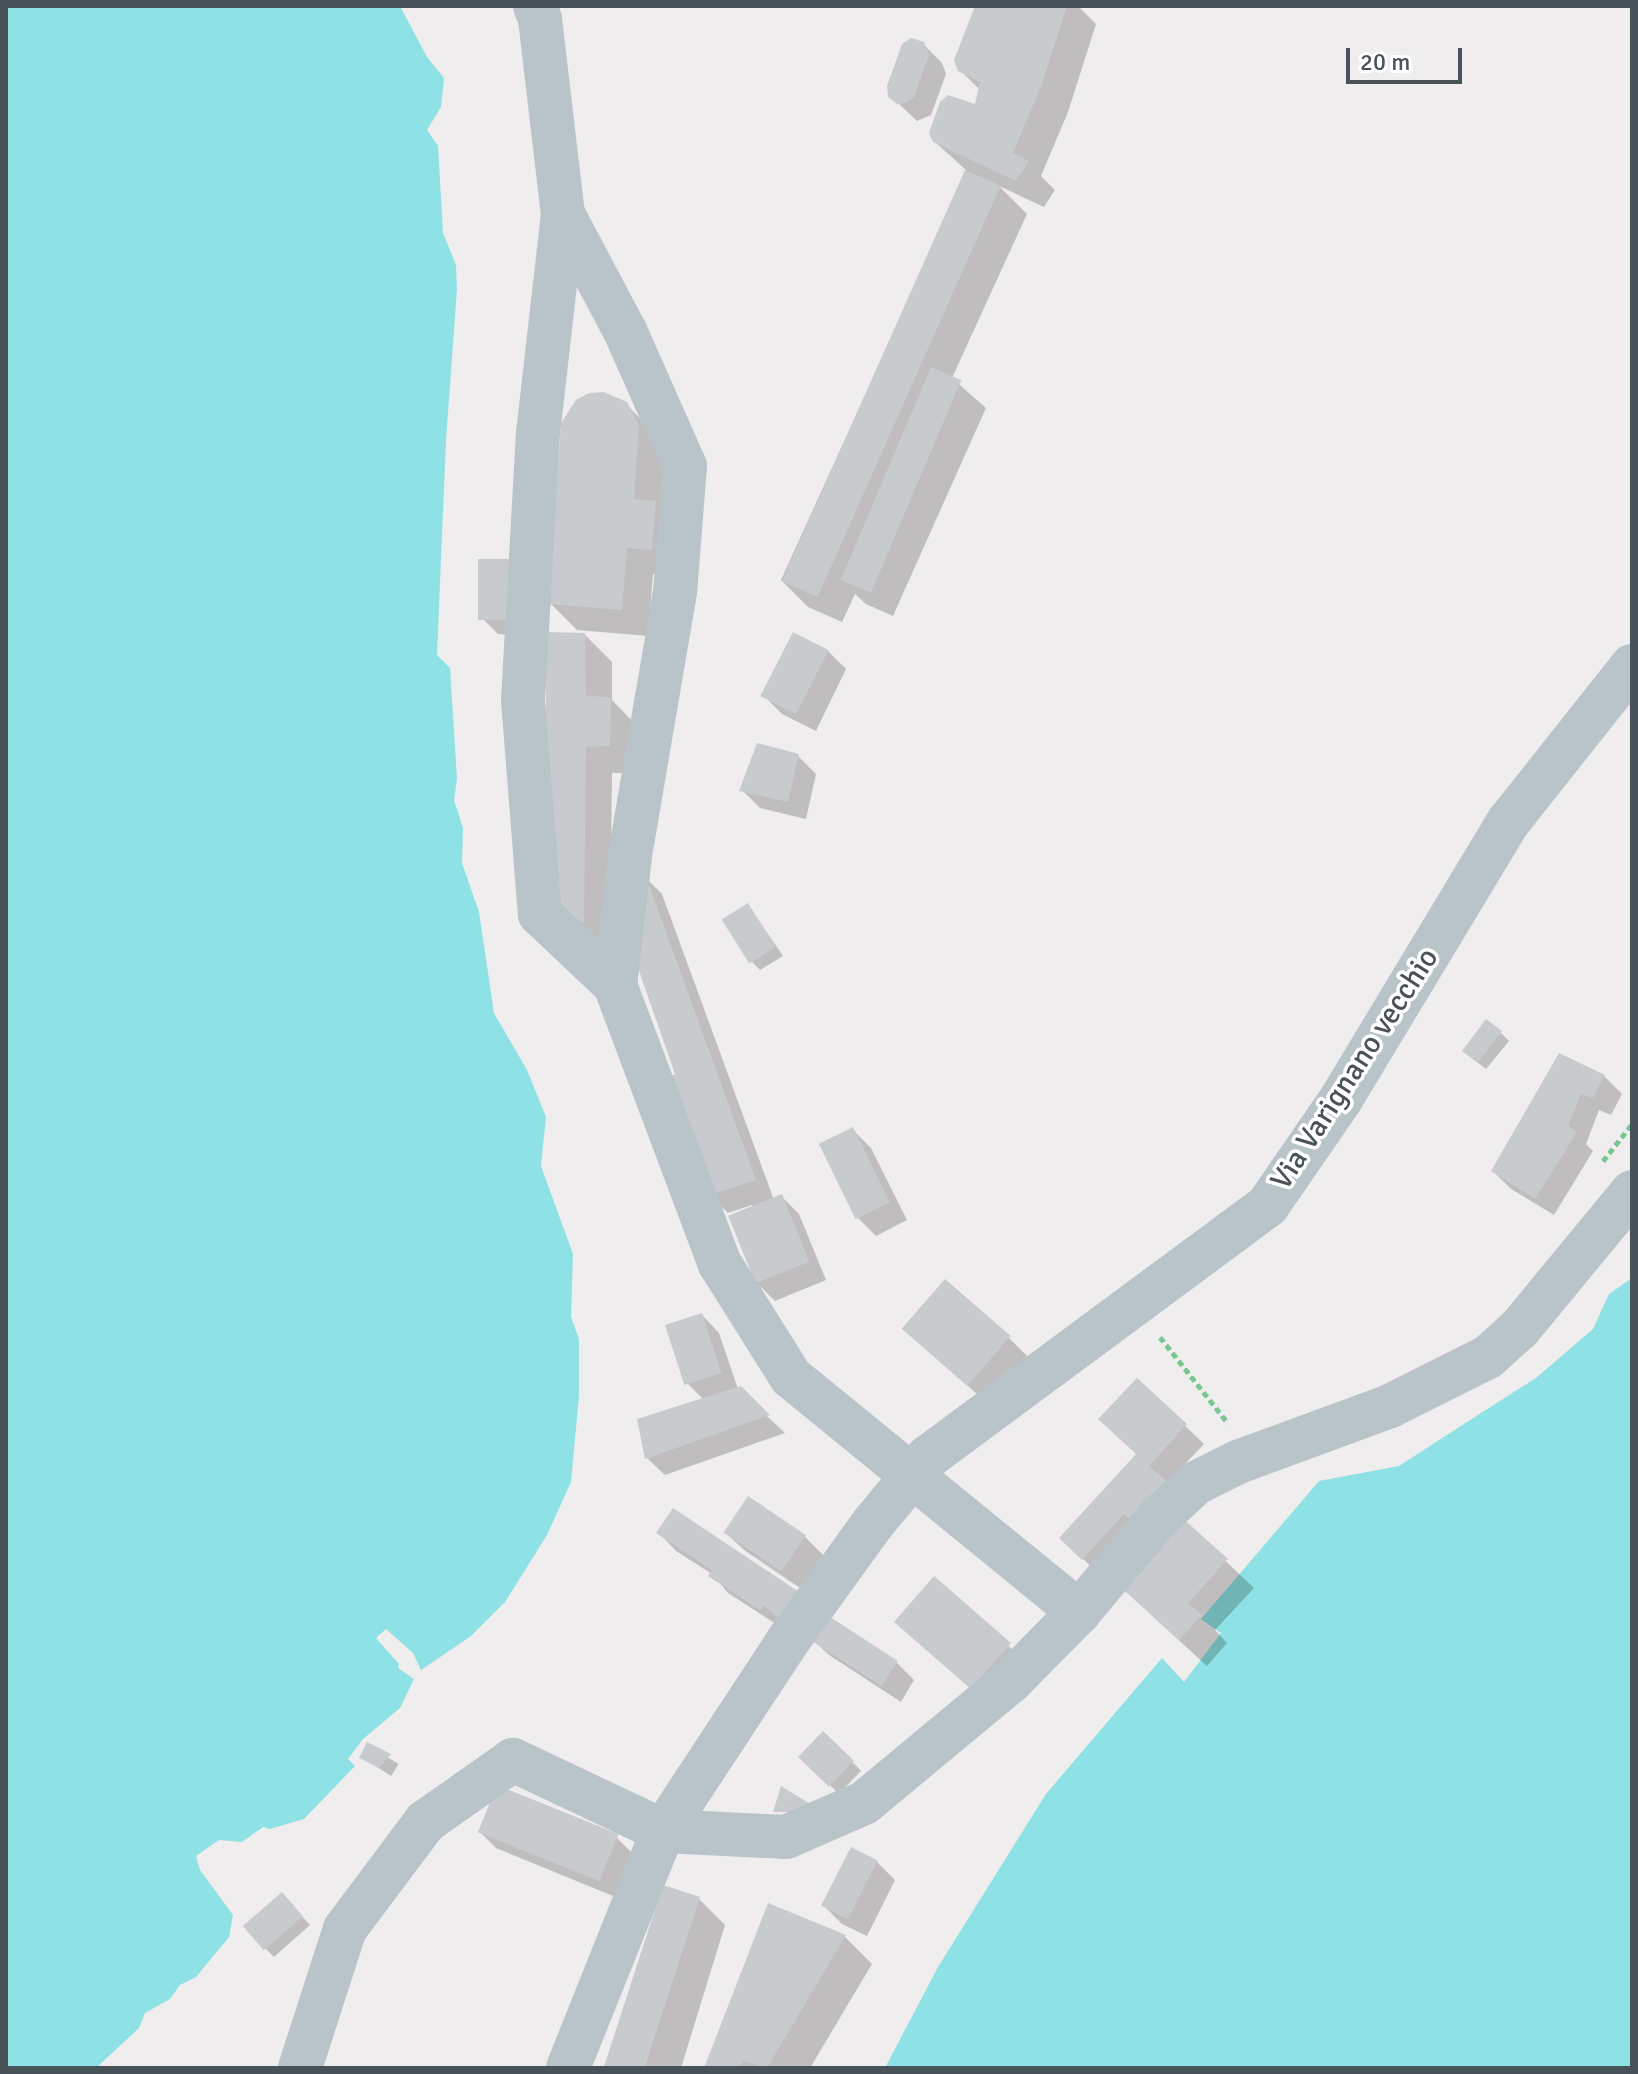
<!DOCTYPE html>
<style>
body{margin:0}
#map{position:relative;width:1638px;height:2074px;overflow:hidden;background:#efeded;font-family:Signika,sans-serif}
div>[style]{position:absolute}
.water>*{inset:0;background:#8ee1e4}
.shadow>*{inset:0;background:#0003;transform-origin:0 0}
.building>*{inset:0;background:#c7cbce;transform-origin:0 0}
.path>*{height:5px;margin-top:-2.5px;transform-origin:0;background:repeating-linear-gradient(90deg,#78c692 0 6px,transparent 0 10px)}
.minor>*{height:44px;margin:-22px;padding:0 22px;transform-origin:22px;border-radius:22px;background:#b9c4c9}
.minor-bridge>*{height:44px;margin:-22px;padding:0 22px;transform-origin:22px;border-radius:22px;background:#b9c4c9}
span{translate:-50% -50%;white-space:nowrap;text-align:center;line-height:1.15;-webkit-text-stroke:7px #fff;paint-order:stroke}
.street-label{font-size:30px;color:#475359}
.frame{position:absolute;inset:0;border:8px solid #475359;pointer-events:none}
.scale{position:absolute;left:1346px;top:48px;width:116px;height:36px;box-sizing:border-box;border:4px solid #475359;border-top:0;padding-left:10px;font-size:24px;line-height:28px;white-space:nowrap;color:#475359;-webkit-text-stroke:6px #fff;paint-order:stroke}
</style>
<div id="map">
<div class="water">
<div style="clip-path:polygon(6px 6px,400px 6px,427px 57px,444px 78px,441px 107px,427px 130px,438px 146px,443px 233px,456px 265px,457px 289px,446px 440px,437px 655px,450px 668px,457px 779px,454px 800px,463px 828px,462px 863px,479px 912px,494px 1013px,527px 1070px,546px 1117px,541px 1166px,573px 1254px,571px 1317px,579px 1339px,579px 1396px,571px 1482px,547px 1535px,505px 1602px,471px 1636px,421px 1670px,413px 1653px,386px 1629px,376px 1638px,399px 1664px,398px 1668px,414px 1679px,400px 1708px,363px 1739px,348px 1759px,355px 1766px,304px 1819px,270px 1829px,263px 1827px,242px 1842px,219px 1840px,196px 1856px,200px 1870px,233px 1915px,229px 1937px,196px 1977px,180px 1985px,170px 1999px,145px 2013px,139px 2028px,96px 2068px,6px 2068px)"></div>
<div style="clip-path:polygon(1632px 1278px,1632px 2068px,885px 2068px,938px 1967px,1046px 1794px,1162px 1658px,1184px 1682px,1221px 1633px,1201px 1619px,1319px 1481px,1399px 1466px,1481px 1413px,1536px 1378px,1593px 1329px,1609px 1294px)"></div>
</div>
<div class="shadow">
<div style="clip-path:polygon(978px 6px,1078px 6px,1096px 24px,1068px 112px,1041px 176px,1055px 190px,1044px 207px,999px 186px,1027px 214px,952px 378px,986px 408px,893px 616px,866px 604px,855px 594px,842px 622px,808px 607px,781px 580px,967px 171px,934px 141px,976px 106px,980px 90px,960px 70px)"></div>
<div style="clip-path:polygon(923px 44px,942px 63px,946px 74px,931px 115px,917px 121px,898px 103px)"></div>
<div style="clip-path:polygon(626px 404px,653px 432px,682px 530px,679px 576px,653px 574px,648px 636px,577px 630px,550px 603px)"></div>
<div style="clip-path:polygon(480px 562px,535px 637px,498px 634px,480px 616px)"></div>
<div style="clip-path:polygon(585px 635px,612px 662px,612px 700px,637px 726px,637px 773px,612px 773px,610px 949px,559px 921px)"></div>
<div style="clip-path:polygon(828px 651px,846px 669px,816px 731px,782px 714px,764px 696px)"></div>
<div style="clip-path:polygon(798px 756px,816px 774px,806px 819px,760px 808px,742px 790px)"></div>
<div style="clip-path:polygon(644px 876px,662px 894px,774px 1200px,781px 1196px,799px 1214px,826px 1280px,775px 1301px,757px 1283px,752px 1205px,728px 1213px,710px 1195px,678px 1075px)"></div>
<div style="clip-path:polygon(748px 905px,783px 956px,760px 970px,752px 962px)"></div>
<div style="clip-path:polygon(1501px 1033px,1509px 1041px,1486px 1069px,1472px 1058px)"></div>
<div style="clip-path:polygon(1604px 1076px,1622px 1094px,1611px 1115px,1599px 1110px,1586px 1144px,1593px 1151px,1554px 1215px,1511px 1189px,1493px 1171px,1548px 1078px)"></div>
<div style="clip-path:polygon(853px 1130px,871px 1148px,907px 1220px,876px 1236px,858px 1218px)"></div>
<div style="clip-path:polygon(702px 1315px,719px 1333px,738px 1389px,785px 1433px,665px 1475px,647px 1458px,704px 1400px,687px 1383px)"></div>
<div style="clip-path:polygon(1009px 1338px,1027px 1356px,986px 1402px,923px 1346px)"></div>
<div style="clip-path:polygon(1137px 1380px,1204px 1444px,1166px 1484px,1101px 1576px,1080px 1556px,1138px 1455px)"></div>
<div style="clip-path:polygon(749px 1499px,805px 1537px,823px 1555px,800px 1588px,744px 1550px,726px 1533px)"></div>
<div style="clip-path:polygon(1180px 1518px,1254px 1588px,1215px 1630px,1227px 1643px,1207px 1666px,1147px 1611px)"></div>
<div style="clip-path:polygon(659px 1533px,824px 1617px,897px 1663px,914px 1680px,901px 1702px,829px 1655px,808px 1635px,779px 1626px,728px 1593px,712px 1574px,676px 1551px)"></div>
<div style="left:934px;top:1579px;width:125px;height:57px;rotate:42deg"></div>
<div style="left:823px;top:1734px;width:53px;height:32px;rotate:44deg"></div>
<div style="left:368px;top:1745px;width:36px;height:14px;rotate:32deg"></div>
<div style="clip-path:polygon(478px 1830px,616px 1837px,634px 1855px,618px 1898px,496px 1848px)"></div>
<div style="clip-path:polygon(877px 1862px,895px 1880px,867px 1936px,842px 1924px,824px 1906px)"></div>
<div style="clip-path:polygon(698px 1898px,725px 1925px,681px 2068px,604px 2068px)"></div>
<div style="clip-path:polygon(290px 1903px,310px 1925px,274px 1957px,265px 1948px)"></div>
<div style="clip-path:polygon(769px 1906px,845px 1937px,872px 1964px,810px 2068px,706px 2068px)"></div>
</div>
<div class="building">
<div style="clip-path:polygon(975px 6px,1067px 6px,1042px 84px,1013px 153px,1029px 161px,1016px 181px,933px 142px,929px 133px,940px 102px,948px 95px,975px 104px,980px 82px,958px 71px,954px 60px)"></div>
<div style="clip-path:polygon(911px 38px,924px 42px,929px 55px,914px 97px,906px 103px,897px 104px,888px 97px,887px 86px,902px 44px)"></div>
<div style="left:965px;top:170px;width:39px;height:450px;rotate:24deg"></div>
<div style="left:931px;top:367px;width:33px;height:231px;rotate:23deg"></div>
<div style="clip-path:polygon(604px 392px,627px 402px,639px 425px,634px 499px,656px 501px,652px 550px,627px 548px,622px 610px,548px 604px,561px 423px,576px 400px,589px 393px)"></div>
<div style="left:518px;top:559px;width:61px;height:40px;rotate:90deg"></div>
<div style="clip-path:polygon(546px 632px,585px 633px,586px 696px,611px 697px,610px 746px,586px 747px,584px 923px,557px 922px,546px 802px)"></div>
<div style="left:793px;top:632px;width:40px;height:72px;rotate:27deg"></div>
<div style="clip-path:polygon(757px 743px,799px 754px,788px 802px,739px 791px)"></div>
<div style="clip-path:polygon(645px 874px,756px 1180px,708px 1196px,665px 1079px,675px 1074px,622px 922px)"></div>
<div style="left:748px;top:903px;width:52px;height:31px;rotate:58deg"></div>
<div style="left:1486px;top:1019px;width:20px;height:40px;rotate:37deg"></div>
<div style="clip-path:polygon(1559px 1053px,1605px 1075px,1593px 1098px,1581px 1094px,1568px 1126px,1577px 1132px,1535px 1199px,1491px 1171px)"></div>
<div style="left:853px;top:1127px;width:84px;height:38px;rotate:64deg"></div>
<div style="left:782px;top:1194px;width:73px;height:58px;rotate:68deg"></div>
<div style="left:945px;top:1279px;width:87px;height:66px;rotate:41deg"></div>
<div style="left:702px;top:1313px;width:63px;height:39px;rotate:72deg"></div>
<div style="clip-path:polygon(1137px 1378px,1187px 1424px,1149px 1466px,1166px 1481px,1131px 1520px,1124px 1514px,1082px 1560px,1059px 1538px,1136px 1454px,1098px 1419px)"></div>
<div style="clip-path:polygon(741px 1386px,770px 1415px,645px 1459px,637px 1419px)"></div>
<div style="left:748px;top:1496px;width:70px;height:44px;rotate:34deg"></div>
<div style="clip-path:polygon(673px 1508px,805px 1596px,785px 1625px,764px 1605px,760px 1610px,708px 1576px,712px 1570px,656px 1533px)"></div>
<div style="clip-path:polygon(1179px 1515px,1228px 1559px,1188px 1603px,1202px 1615px,1179px 1640px,1117px 1584px)"></div>
<div style="left:934px;top:1576px;width:102px;height:61px;rotate:41deg"></div>
<div style="left:824px;top:1613px;width:88px;height:30px;rotate:33deg"></div>
<div style="left:823px;top:1731px;width:43px;height:36px;rotate:44deg"></div>
<div style="clip-path:polygon(367px 1742px,391px 1754px,379px 1768px,359px 1758px)"></div>
<div style="left:497px;top:1785px;width:131px;height:51px;rotate:22deg"></div>
<div style="clip-path:polygon(781px 1786px,823px 1812px,773px 1812px)"></div>
<div style="left:851px;top:1847px;width:30px;height:66px;rotate:27deg"></div>
<div style="left:663px;top:1885px;width:39px;height:193px;rotate:18deg"></div>
<div style="left:282px;top:1892px;width:32px;height:52px;rotate:49deg"></div>
<div style="clip-path:polygon(768px 1903px,846px 1935px,767px 2068px,743px 2061px,740px 2068px,704px 2068px)"></div>
</div>
<div class="path">
<div style="left:1603px;top:1161px;width:47px;rotate:-51.9deg"></div>
<div style="left:1160px;top:1337px;width:110px;rotate:51.7deg"></div>
</div>
<div class="minor">
<div style="left:535px;top:6px;width:14px;rotate:69deg"></div>
<div style="left:540px;top:19px;width:196px;rotate:83.3deg"></div>
<div style="left:563px;top:214px;width:219px;rotate:96.5deg"></div>
<div style="left:538px;top:432px;width:268px;rotate:93.2deg"></div>
<div style="left:523px;top:700px;width:215px;rotate:85.5deg"></div>
<div style="left:540px;top:914px;width:103px;rotate:43.4deg"></div>
<div style="left:615px;top:985px;width:298px;rotate:69.4deg"></div>
<div style="left:720px;top:1264px;width:133px;rotate:57.9deg"></div>
<div style="left:791px;top:1377px;width:372px;rotate:39.2deg"></div>
<div style="left:563px;top:214px;width:135px;rotate:62.1deg"></div>
<div style="left:626px;top:333px;width:145px;rotate:66.1deg"></div>
<div style="left:685px;top:466px;width:126px;rotate:94.5deg"></div>
<div style="left:675px;top:592px;width:268px;rotate:99.7deg"></div>
<div style="left:630px;top:856px;width:130px;rotate:96.6deg"></div>
<div style="left:928px;top:1457px;width:423px;rotate:-36.5deg"></div>
<div style="left:1268px;top:1205px;width:129px;rotate:-55.4deg"></div>
<div style="left:1341px;top:1099px;width:325px;rotate:-58.9deg"></div>
<div style="left:1509px;top:821px;width:198px;rotate:-51.6deg"></div>
<div style="left:300px;top:2068px;width:146px;rotate:-72.1deg"></div>
<div style="left:345px;top:1929px;width:134px;rotate:-53.2deg"></div>
<div style="left:425px;top:1822px;width:108px;rotate:-35.2deg"></div>
<div style="left:513px;top:1760px;width:166px;rotate:25.3deg"></div>
<div style="left:663px;top:1831px;width:226px;rotate:-56.7deg"></div>
<div style="left:787px;top:1642px;width:148px;rotate:-54.1deg"></div>
<div style="left:568px;top:2068px;width:255px;rotate:-68.2deg"></div>
<div style="left:663px;top:1831px;width:123px;rotate:2.8deg"></div>
<div style="left:786px;top:1837px;width:85px;rotate:-23.6deg"></div>
<div style="left:864px;top:1803px;width:190px;rotate:-39.7deg"></div>
<div style="left:1010px;top:1682px;width:98px;rotate:-45.4deg"></div>
<div style="left:1079px;top:1612px;width:123px;rotate:-50deg"></div>
<div style="left:1158px;top:1518px;width:52px;rotate:-42.6deg"></div>
<div style="left:1196px;top:1483px;width:47px;rotate:-26.6deg"></div>
<div style="left:1238px;top:1462px;width:162px;rotate:-20.2deg"></div>
<div style="left:1390px;top:1406px;width:110px;rotate:-26.6deg"></div>
<div style="left:1488px;top:1357px;width:43px;rotate:-42.2deg"></div>
<div style="left:1520px;top:1328px;width:176px;rotate:-50.5deg"></div>
</div>
<div class="minor-bridge">
<div style="left:874px;top:1522px;width:85px;rotate:-50.3deg"></div>
</div>
<div class="street-label">
<span style="left:1355px;top:1069px;rotate:-57deg">Via Varignano vecchio</span>
</div>
<div class="frame"></div>
<div class="scale">20 m</div>
</div>
